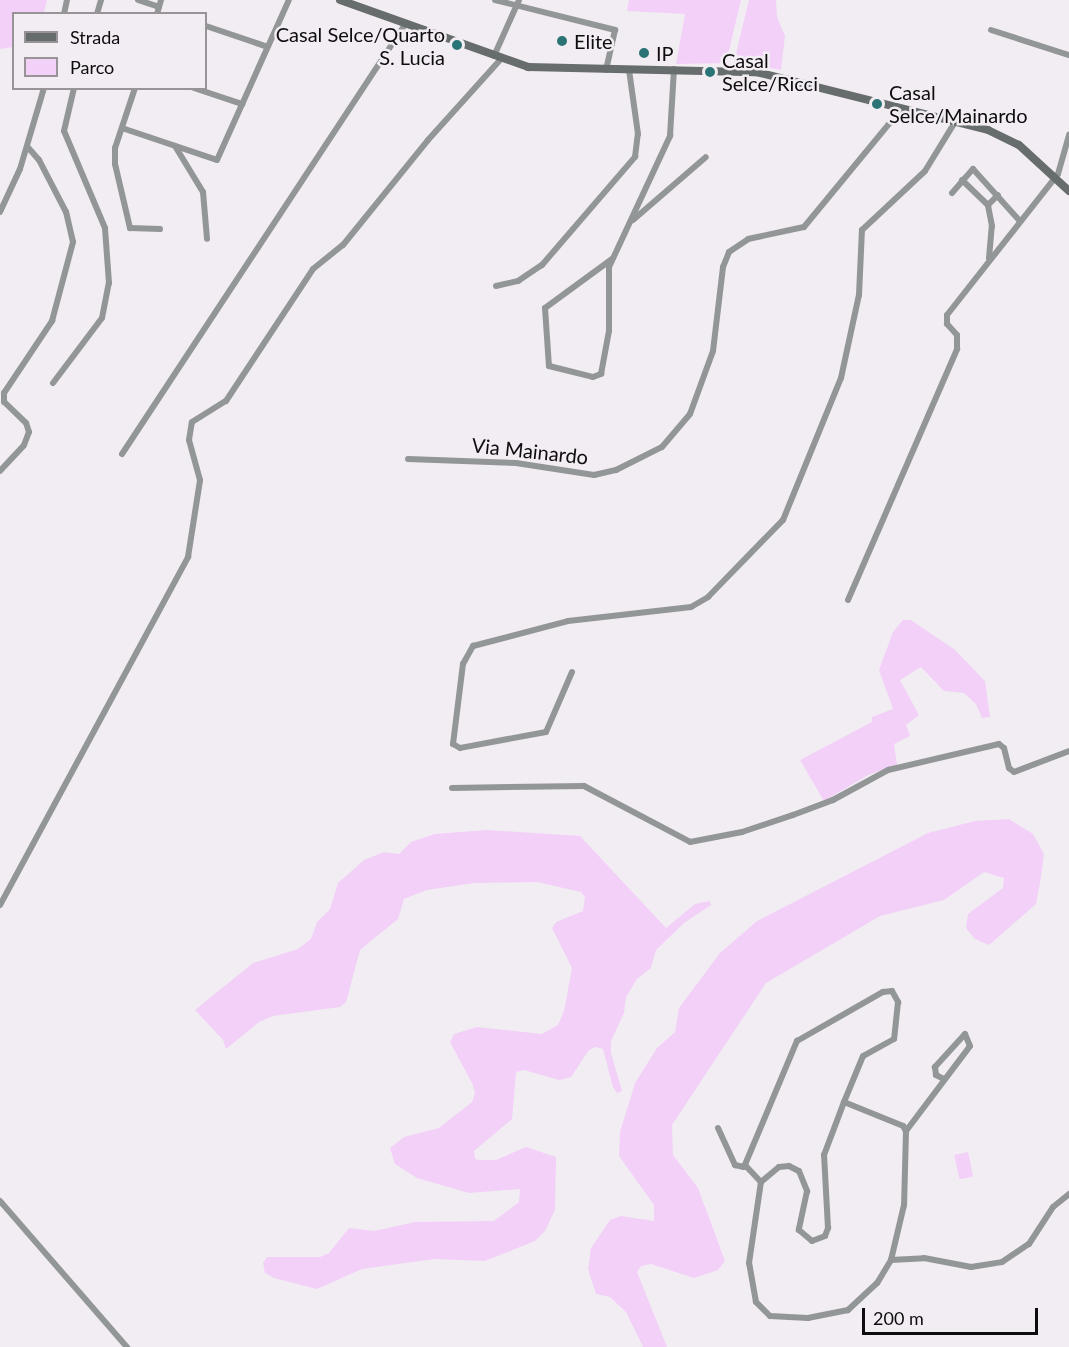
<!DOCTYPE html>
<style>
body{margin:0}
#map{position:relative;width:1069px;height:1347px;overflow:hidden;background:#f2edf3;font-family:Lato,sans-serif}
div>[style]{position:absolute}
.green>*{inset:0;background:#f2d0f8;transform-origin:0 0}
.minor>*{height:6px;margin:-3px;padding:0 3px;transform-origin:3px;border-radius:3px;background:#939696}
.secondary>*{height:8px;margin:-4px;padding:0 4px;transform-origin:4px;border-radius:4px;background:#676c6c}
.dots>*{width:16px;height:16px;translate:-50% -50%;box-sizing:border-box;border:3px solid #f2edf3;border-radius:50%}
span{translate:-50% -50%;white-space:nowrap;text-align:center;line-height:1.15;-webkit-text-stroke:5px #f2edf3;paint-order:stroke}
.poi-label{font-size:20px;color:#0e0c0e}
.right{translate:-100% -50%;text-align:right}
.left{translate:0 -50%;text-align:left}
.street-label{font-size:20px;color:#0e0c0e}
.legend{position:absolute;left:12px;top:12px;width:195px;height:78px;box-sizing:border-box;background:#f2edf3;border:2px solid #979397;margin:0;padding:8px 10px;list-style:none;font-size:18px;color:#0e0c0e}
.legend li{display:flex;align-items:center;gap:12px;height:30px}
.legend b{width:30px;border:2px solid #979397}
.scale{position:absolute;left:862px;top:1308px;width:176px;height:27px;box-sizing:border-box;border:3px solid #0e0c0e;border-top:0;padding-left:8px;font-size:18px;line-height:21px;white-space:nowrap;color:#0e0c0e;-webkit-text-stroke:4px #f2edf3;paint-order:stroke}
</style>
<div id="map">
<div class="green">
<div style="clip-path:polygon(0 0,47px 0,44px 13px,14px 14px,13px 47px,0 49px)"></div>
<div style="clip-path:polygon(629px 0,741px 0,726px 63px,676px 64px,685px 14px,627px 11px)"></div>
<div style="clip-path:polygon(749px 0,776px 0,777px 17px,785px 36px,781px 70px,759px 66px,764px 58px,758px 66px,734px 62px)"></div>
<div style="clip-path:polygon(903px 620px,911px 620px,955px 650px,985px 681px,990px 717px,982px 718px,976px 704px,964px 693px,944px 691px,921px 667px,900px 680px,919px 715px,906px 725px,910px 736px,894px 744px,897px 765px,868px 775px,824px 801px,800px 760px,872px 722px,872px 717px,893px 709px,879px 670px,893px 632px)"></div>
<div style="clip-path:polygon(1009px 819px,1033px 834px,1044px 854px,1041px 877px,1036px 904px,989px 945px,975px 939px,966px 928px,968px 914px,1003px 888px,1004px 878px,984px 872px,944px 900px,880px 916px,766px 983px,672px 1125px,673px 1155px,698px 1188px,725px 1261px,718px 1270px,694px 1278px,651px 1264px,641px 1266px,637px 1272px,667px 1347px,643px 1347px,626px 1312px,610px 1297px,596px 1294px,588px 1269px,591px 1248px,610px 1220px,621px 1216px,654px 1221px,654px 1205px,619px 1156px,620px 1132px,635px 1083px,657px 1048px,675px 1032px,679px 1008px,720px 953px,757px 921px,928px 833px,975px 821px)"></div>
<div style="clip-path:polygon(487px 830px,580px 836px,666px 928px,695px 904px,710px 901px,711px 905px,684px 923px,656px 950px,651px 968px,637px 979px,626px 997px,624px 1013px,611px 1041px,611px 1053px,622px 1091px,617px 1093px,613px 1087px,603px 1049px,596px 1047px,589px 1050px,571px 1077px,559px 1080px,524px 1070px,516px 1072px,512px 1119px,474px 1151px,475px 1159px,479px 1160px,496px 1160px,526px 1147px,556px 1157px,555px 1210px,545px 1231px,535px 1241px,485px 1261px,434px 1259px,362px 1269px,317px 1289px,274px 1278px,265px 1273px,263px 1263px,267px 1257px,320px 1257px,329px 1253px,349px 1228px,374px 1231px,415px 1222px,494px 1221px,519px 1202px,520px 1189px,469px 1193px,417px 1178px,395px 1164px,390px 1148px,404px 1137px,439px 1128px,472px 1102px,475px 1093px,472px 1083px,450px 1042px,454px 1034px,477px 1027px,542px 1034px,558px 1025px,564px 1011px,572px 968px,552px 928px,556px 922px,583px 911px,585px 897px,581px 892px,537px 882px,474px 883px,427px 890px,404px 899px,398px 919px,360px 950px,346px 1002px,340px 1007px,273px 1016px,259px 1022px,226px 1049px,223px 1040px,195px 1010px,253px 963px,298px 949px,311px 939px,317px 922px,330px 909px,338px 883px,364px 860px,384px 852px,399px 854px,411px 842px,435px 834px)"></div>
<div style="left:968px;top:1152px;width:25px;height:14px;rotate:78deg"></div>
</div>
<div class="minor">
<div style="left:138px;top:0;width:22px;rotate:18deg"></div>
<div style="left:495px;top:0;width:124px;rotate:14deg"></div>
<div style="left:615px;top:30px;width:41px;rotate:102.7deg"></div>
<div style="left:64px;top:14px;width:14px;rotate:-78deg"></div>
<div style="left:97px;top:14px;width:15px;rotate:-74deg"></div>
<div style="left:157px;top:14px;width:15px;rotate:-74deg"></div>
<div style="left:206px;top:26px;width:65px;rotate:18.7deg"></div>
<div style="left:991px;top:30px;width:82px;rotate:17.8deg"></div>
<div style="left:494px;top:56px;width:61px;rotate:-65.9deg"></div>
<div style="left:135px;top:88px;width:63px;rotate:108.4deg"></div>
<div style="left:115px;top:148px;width:16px;rotate:90deg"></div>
<div style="left:115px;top:164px;width:66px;rotate:76.8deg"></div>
<div style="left:130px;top:228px;width:30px;rotate:2deg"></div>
<div style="left:194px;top:88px;width:51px;rotate:18.4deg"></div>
<div style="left:122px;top:128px;width:100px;rotate:18.6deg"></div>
<div style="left:217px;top:160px;width:175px;rotate:-65.8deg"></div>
<div style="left:175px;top:146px;width:54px;rotate:58.7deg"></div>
<div style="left:203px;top:192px;width:47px;rotate:85.1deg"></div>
<div style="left:962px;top:180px;width:36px;rotate:44deg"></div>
<div style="left:952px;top:193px;width:32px;rotate:-49deg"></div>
<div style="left:973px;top:169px;width:69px;rotate:48deg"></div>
<div style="left:0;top:212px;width:47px;rotate:-65.1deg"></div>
<div style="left:20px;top:169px;width:84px;rotate:-73.5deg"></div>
<div style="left:633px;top:220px;width:96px;rotate:-40.8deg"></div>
<div style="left:989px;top:258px;width:32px;rotate:-85deg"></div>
<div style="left:992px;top:226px;width:21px;rotate:-101deg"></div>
<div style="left:988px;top:205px;width:14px;rotate:-45deg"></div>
<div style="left:612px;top:259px;width:83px;rotate:143.8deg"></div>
<div style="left:545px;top:308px;width:58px;rotate:86.1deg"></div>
<div style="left:549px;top:366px;width:45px;rotate:14deg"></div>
<div style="left:593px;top:377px;width:9px;rotate:-21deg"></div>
<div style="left:601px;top:374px;width:44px;rotate:-79.5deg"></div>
<div style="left:609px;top:331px;width:64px;rotate:-90deg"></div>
<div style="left:609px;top:267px;width:145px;rotate:-65deg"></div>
<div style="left:670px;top:136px;width:67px;rotate:-86.6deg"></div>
<div style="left:496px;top:286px;width:23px;rotate:-13deg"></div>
<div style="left:518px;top:281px;width:29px;rotate:-34deg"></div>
<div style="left:542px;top:265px;width:143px;rotate:-49.3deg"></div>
<div style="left:635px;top:157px;width:23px;rotate:-83deg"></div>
<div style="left:638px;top:134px;width:65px;rotate:-98deg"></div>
<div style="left:53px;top:383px;width:81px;rotate:-53deg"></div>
<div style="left:102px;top:318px;width:36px;rotate:-79deg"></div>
<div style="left:109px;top:283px;width:55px;rotate:-94.2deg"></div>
<div style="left:105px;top:228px;width:105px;rotate:-112.9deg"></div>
<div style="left:64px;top:131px;width:44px;rotate:-76.9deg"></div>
<div style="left:122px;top:454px;width:516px;rotate:-56.62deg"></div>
<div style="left:408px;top:459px;width:108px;rotate:2.1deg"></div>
<div style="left:516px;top:463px;width:79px;rotate:8.7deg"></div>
<div style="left:594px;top:475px;width:23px;rotate:-13deg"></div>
<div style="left:616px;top:470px;width:51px;rotate:-26.6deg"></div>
<div style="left:662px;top:447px;width:43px;rotate:-49.7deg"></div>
<div style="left:690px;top:414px;width:67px;rotate:-69.9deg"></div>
<div style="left:713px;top:351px;width:85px;rotate:-83.2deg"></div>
<div style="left:723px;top:267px;width:16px;rotate:-68deg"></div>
<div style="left:729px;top:252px;width:23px;rotate:-34deg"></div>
<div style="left:748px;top:239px;width:57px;rotate:-12.1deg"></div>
<div style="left:804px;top:227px;width:154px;rotate:-50.5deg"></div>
<div style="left:0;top:471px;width:35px;rotate:-47deg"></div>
<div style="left:24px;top:445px;width:14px;rotate:-69deg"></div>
<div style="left:29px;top:432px;width:9px;rotate:-108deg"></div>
<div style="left:26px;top:423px;width:30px;rotate:-136deg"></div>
<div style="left:4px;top:402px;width:9px;rotate:-90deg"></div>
<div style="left:4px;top:393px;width:87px;rotate:-56.3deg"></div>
<div style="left:52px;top:321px;width:82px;rotate:-75.1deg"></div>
<div style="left:73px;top:242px;width:31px;rotate:-103deg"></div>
<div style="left:66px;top:212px;width:59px;rotate:-117.4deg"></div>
<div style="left:39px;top:160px;width:18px;rotate:-131deg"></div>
<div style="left:848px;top:600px;width:274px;rotate:-66.5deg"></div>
<div style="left:957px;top:349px;width:14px;rotate:-90deg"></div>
<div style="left:957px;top:335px;width:15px;rotate:-132deg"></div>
<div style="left:947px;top:324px;width:9px;rotate:-90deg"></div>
<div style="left:947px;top:315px;width:179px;rotate:-51.8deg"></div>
<div style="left:1058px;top:174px;width:41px;rotate:-74.2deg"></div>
<div style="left:572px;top:672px;width:65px;rotate:113.4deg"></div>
<div style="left:546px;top:732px;width:87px;rotate:169.5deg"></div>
<div style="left:460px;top:748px;width:8px;rotate:-150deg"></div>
<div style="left:453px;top:744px;width:81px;rotate:-82.9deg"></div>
<div style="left:463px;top:664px;width:21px;rotate:-61deg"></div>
<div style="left:473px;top:646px;width:98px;rotate:-14.7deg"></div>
<div style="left:568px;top:621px;width:124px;rotate:-6.5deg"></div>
<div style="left:691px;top:607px;width:20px;rotate:-30deg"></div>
<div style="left:708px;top:597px;width:107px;rotate:-45.8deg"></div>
<div style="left:783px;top:520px;width:153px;rotate:-67.8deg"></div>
<div style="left:841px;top:378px;width:85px;rotate:-77.8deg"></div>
<div style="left:859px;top:295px;width:65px;rotate:-87.4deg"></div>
<div style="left:862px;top:230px;width:86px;rotate:-43.1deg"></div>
<div style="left:925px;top:171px;width:57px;rotate:-58.5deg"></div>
<div style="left:452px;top:788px;width:132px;rotate:-0.9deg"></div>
<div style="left:584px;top:786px;width:120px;rotate:27.8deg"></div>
<div style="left:690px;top:842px;width:53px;rotate:-10.9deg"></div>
<div style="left:742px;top:832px;width:54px;rotate:-18.4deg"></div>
<div style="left:793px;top:815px;width:43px;rotate:-20.6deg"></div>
<div style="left:833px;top:800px;width:63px;rotate:-28.6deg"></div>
<div style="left:888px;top:770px;width:114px;rotate:-13.2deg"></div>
<div style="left:999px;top:744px;width:6px;rotate:39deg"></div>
<div style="left:1004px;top:748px;width:21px;rotate:76deg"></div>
<div style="left:1009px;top:768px;width:6px;rotate:39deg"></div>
<div style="left:1014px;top:772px;width:59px;rotate:-20.9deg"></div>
<div style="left:0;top:905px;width:396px;rotate:-61.6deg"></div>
<div style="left:188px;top:557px;width:78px;rotate:-81.1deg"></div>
<div style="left:200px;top:480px;width:41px;rotate:-105.4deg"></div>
<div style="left:189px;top:440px;width:18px;rotate:-81deg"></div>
<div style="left:192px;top:422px;width:40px;rotate:-32deg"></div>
<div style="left:226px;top:401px;width:158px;rotate:-56.6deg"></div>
<div style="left:313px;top:269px;width:38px;rotate:-39deg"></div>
<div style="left:343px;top:245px;width:135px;rotate:-51deg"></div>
<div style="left:428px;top:140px;width:109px;rotate:-48deg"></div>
<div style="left:844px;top:1102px;width:64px;rotate:22.1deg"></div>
<div style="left:903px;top:1126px;width:6px;rotate:59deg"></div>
<div style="left:906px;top:1131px;width:74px;rotate:91.5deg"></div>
<div style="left:904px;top:1205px;width:57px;rotate:103.3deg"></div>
<div style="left:891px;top:1260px;width:27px;rotate:121deg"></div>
<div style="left:877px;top:1283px;width:40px;rotate:137deg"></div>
<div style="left:848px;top:1310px;width:41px;rotate:168.7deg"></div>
<div style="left:808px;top:1318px;width:38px;rotate:-177deg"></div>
<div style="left:770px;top:1316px;width:20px;rotate:-135deg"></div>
<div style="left:756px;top:1302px;width:40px;rotate:-100deg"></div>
<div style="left:749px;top:1263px;width:82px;rotate:-81.6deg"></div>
<div style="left:761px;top:1182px;width:23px;rotate:-40deg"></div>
<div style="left:779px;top:1167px;width:10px;rotate:-6deg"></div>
<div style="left:789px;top:1166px;width:11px;rotate:27deg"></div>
<div style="left:799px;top:1171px;width:22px;rotate:68deg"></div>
<div style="left:807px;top:1191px;width:40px;rotate:102deg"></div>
<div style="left:799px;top:1230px;width:17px;rotate:40deg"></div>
<div style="left:812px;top:1241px;width:14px;rotate:-21deg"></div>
<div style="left:825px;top:1236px;width:9px;rotate:-69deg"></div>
<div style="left:828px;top:1228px;width:73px;rotate:-93.1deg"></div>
<div style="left:824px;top:1155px;width:57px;rotate:-69.3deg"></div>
<div style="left:718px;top:1128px;width:41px;rotate:65.3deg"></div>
<div style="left:735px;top:1165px;width:9px;rotate:13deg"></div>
<div style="left:744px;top:1167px;width:137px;rotate:-67.2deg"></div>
<div style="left:797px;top:1041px;width:99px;rotate:-29.7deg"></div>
<div style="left:883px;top:992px;width:9px;rotate:-6deg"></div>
<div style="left:892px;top:991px;width:13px;rotate:61deg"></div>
<div style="left:898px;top:1002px;width:37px;rotate:96deg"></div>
<div style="left:894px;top:1039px;width:35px;rotate:151deg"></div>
<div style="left:863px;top:1056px;width:50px;rotate:112.4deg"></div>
<div style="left:906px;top:1131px;width:106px;rotate:-53deg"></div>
<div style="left:970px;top:1046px;width:13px;rotate:-113deg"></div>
<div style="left:965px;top:1034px;width:45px;rotate:132.3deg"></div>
<div style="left:935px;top:1067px;width:8px;rotate:83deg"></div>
<div style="left:936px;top:1075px;width:9px;rotate:27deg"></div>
<div style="left:745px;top:1165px;width:23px;rotate:47deg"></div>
<div style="left:0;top:1201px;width:194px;rotate:49deg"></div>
<div style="left:891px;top:1260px;width:33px;rotate:-3deg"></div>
<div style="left:924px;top:1258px;width:48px;rotate:10.8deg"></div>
<div style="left:971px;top:1267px;width:31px;rotate:-9deg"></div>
<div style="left:1002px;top:1262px;width:32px;rotate:-34deg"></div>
<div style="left:1029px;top:1244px;width:44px;rotate:-57deg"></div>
<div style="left:1053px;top:1207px;width:21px;rotate:-39deg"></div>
</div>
<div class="secondary">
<div style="left:340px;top:0;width:200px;rotate:19.6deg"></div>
<div style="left:528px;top:67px;width:228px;rotate:1.3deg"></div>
<div style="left:756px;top:72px;width:239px;rotate:14deg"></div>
<div style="left:988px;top:130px;width:34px;rotate:26deg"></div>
<div style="left:1019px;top:145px;width:68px;rotate:42.6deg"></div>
</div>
<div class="dots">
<div style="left:562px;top:41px;background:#2a7475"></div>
<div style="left:457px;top:45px;background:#2a7475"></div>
<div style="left:644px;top:53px;background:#2a7475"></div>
<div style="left:710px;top:72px;background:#2a7475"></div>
<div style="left:877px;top:104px;background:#2a7475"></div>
</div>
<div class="poi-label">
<span class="right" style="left:445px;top:46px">Casal Selce/Quarto<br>S. Lucia</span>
<span class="left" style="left:574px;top:41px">Elite</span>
<span class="left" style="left:656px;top:53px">IP</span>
<span class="left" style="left:722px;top:72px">Casal<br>Selce/Ricci</span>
<span class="left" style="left:889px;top:104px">Casal<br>Selce/Mainardo</span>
</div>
<div class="street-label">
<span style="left:530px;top:451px;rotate:6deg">Via Mainardo</span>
</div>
<ul class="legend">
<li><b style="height:8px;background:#676c6c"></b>Strada</li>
<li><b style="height:16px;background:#f2d0f8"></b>Parco</li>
</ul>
<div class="scale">200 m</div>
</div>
